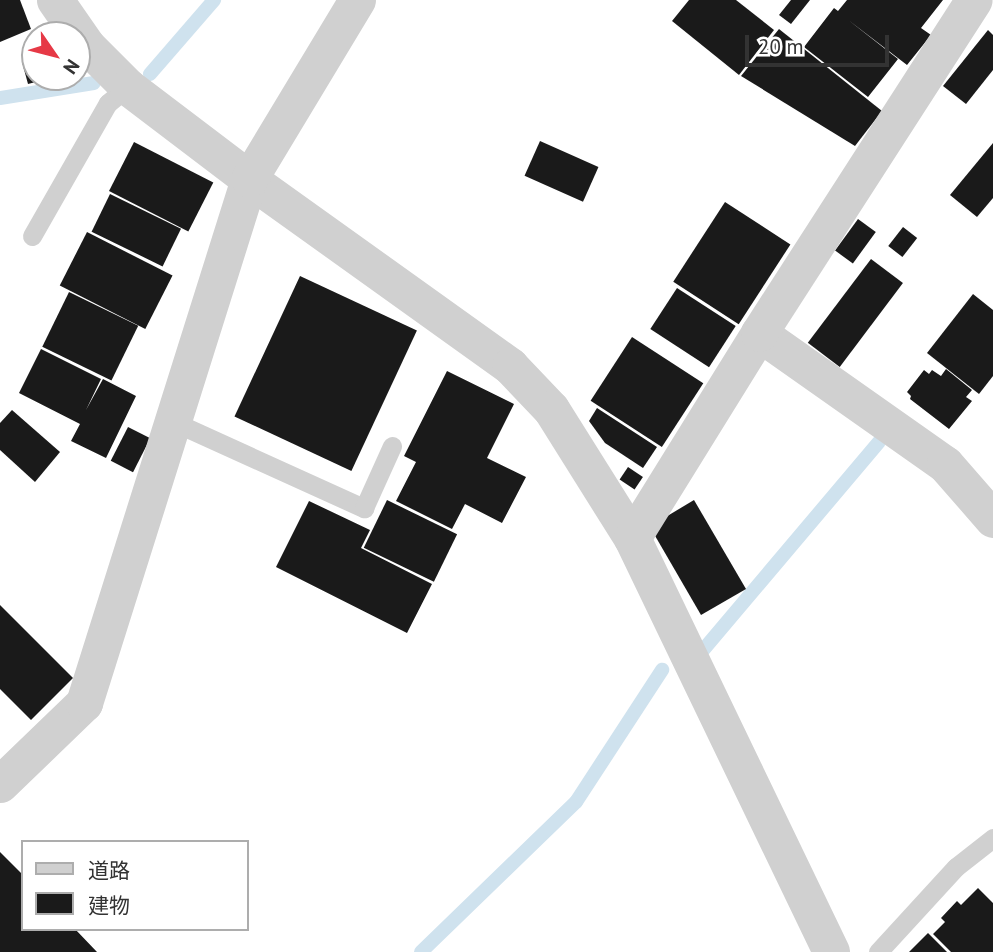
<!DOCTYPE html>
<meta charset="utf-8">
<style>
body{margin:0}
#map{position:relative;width:993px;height:952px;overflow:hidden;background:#fff;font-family:"PT Sans","Noto Sans JP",sans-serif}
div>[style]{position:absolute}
.stream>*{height:14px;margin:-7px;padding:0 7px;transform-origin:7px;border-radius:7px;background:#cfe2ee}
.building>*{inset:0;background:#1a1a1a;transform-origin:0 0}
.lane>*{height:19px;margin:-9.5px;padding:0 9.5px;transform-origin:9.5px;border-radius:9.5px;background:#d0d0d0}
.street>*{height:37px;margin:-18.5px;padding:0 18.5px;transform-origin:18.5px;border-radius:18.5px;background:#d0d0d0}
span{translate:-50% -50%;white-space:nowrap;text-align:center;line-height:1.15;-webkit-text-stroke:7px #fff;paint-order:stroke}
.legend{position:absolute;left:21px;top:840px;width:228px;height:91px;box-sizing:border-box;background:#fff;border:2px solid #adadad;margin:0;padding:9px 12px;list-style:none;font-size:21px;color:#333}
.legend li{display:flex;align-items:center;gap:14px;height:35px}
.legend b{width:35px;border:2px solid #adadad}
.north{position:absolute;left:21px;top:21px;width:70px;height:70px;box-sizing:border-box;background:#fff;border:2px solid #adadad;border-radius:50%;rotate:125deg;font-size:19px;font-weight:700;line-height:28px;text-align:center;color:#333}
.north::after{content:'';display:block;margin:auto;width:24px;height:32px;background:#e63946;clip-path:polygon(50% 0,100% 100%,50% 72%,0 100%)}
.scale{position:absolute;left:745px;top:35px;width:144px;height:32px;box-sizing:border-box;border:4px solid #333;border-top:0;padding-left:9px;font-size:21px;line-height:24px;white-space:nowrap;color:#333;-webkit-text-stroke:5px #fff;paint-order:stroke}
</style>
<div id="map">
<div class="stream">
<div style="left:150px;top:74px;width:98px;rotate:-49.1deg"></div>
<div style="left:0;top:98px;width:95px;rotate:-9.1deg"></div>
<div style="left:704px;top:649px;width:271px;rotate:-49.8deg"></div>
<div style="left:421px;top:952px;width:216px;rotate:-44.1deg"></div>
<div style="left:576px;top:802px;width:158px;rotate:-56.9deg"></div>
</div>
<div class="building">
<div style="clip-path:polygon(0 0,20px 0,31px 29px,0 42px)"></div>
<div style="clip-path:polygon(689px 0,736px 0,774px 30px,739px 75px,672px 21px)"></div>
<div style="clip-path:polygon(791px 0,810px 0,791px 24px,779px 15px)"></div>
<div style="clip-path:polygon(847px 0,943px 0,921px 28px,931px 35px,907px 65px,847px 19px,898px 59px,868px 97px,804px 47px,834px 8px,838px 11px)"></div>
<div style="clip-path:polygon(779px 29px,882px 111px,855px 146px,741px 76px)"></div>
<div style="clip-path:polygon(988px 30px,993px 35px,993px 70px,966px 104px,943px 86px)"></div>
<div style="clip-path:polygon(35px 58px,35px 77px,51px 78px,28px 84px,22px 62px)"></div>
<div style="left:540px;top:141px;width:64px;height:38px;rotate:24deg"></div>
<div style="left:134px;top:142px;width:89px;height:55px;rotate:27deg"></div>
<div style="clip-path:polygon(993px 143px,993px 198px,977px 217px,950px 195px)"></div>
<div style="left:110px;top:194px;width:79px;height:42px;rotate:26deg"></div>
<div style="left:725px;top:202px;width:78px;height:95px;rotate:33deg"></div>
<div style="left:858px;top:219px;width:22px;height:39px;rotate:36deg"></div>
<div style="left:903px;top:227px;width:18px;height:24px;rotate:38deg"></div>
<div style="left:87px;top:232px;width:96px;height:60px;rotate:27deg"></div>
<div style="left:871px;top:259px;width:40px;height:105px;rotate:37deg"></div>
<div style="left:300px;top:276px;width:129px;height:155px;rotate:25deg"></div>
<div style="left:677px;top:288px;width:70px;height:49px;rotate:33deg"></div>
<div style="left:69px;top:292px;width:77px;height:61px;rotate:26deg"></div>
<div style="clip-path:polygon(973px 294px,993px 310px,993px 376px,979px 394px,927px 353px)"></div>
<div style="left:632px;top:337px;width:85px;height:76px;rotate:33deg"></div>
<div style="clip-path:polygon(41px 349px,101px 379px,86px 410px,103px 379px,136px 396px,106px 458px,71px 441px,80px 424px,19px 393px)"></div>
<div style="clip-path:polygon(946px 369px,972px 390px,966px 397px,972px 401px,949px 429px,910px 399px,911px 396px,907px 392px,924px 370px,929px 374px,932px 370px,941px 376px)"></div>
<div style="clip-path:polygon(447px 371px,514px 404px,487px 458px,526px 477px,502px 523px,465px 504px,452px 529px,396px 501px,416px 462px,404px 456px)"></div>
<div style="clip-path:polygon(597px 408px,657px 447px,643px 468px,605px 443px,589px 421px)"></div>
<div style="clip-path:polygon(12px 410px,60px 452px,35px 482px,0 450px,0 423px)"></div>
<div style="left:128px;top:427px;width:25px;height:38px;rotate:27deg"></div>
<div style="left:628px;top:467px;width:18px;height:15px;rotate:34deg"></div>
<div style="left:387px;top:500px;width:78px;height:53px;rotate:26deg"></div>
<div style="clip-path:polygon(694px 500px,746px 589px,701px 615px,654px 534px,664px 518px)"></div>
<div style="clip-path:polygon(309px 501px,370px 530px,361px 548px,432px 584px,407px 633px,276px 567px)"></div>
<div style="clip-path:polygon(0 605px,73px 678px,31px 720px,0 689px)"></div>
<div style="clip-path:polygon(0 852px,23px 875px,23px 929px,75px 929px,97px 952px,0 952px)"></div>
<div style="clip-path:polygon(978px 888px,993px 903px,993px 952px,951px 952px,933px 934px,945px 922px,941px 918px,957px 901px,961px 905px)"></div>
<div style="clip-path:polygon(928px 933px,947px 952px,909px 952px)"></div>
</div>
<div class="lane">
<div style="left:32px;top:236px;width:153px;rotate:-60.3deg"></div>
<div style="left:108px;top:103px;width:26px;rotate:-39deg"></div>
<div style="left:174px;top:422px;width:209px;rotate:24.4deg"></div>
<div style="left:364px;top:508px;width:68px;rotate:-65.7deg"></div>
<div style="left:878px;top:952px;width:115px;rotate:-47.5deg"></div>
<div style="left:956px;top:867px;width:47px;rotate:-38.1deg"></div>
</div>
<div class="street">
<div style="left:55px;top:0;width:56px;rotate:55.2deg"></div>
<div style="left:87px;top:46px;width:58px;rotate:45deg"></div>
<div style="left:128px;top:87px;width:152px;rotate:37.2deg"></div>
<div style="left:249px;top:179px;width:321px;rotate:35.6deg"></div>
<div style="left:510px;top:366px;width:59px;rotate:46.4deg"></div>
<div style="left:551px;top:409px;width:152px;rotate:57.9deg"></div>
<div style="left:632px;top:538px;width:459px;rotate:64.3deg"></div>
<div style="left:759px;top:333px;width:228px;rotate:35.2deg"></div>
<div style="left:945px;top:464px;width:73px;rotate:48.9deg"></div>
<div style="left:632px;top:538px;width:241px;rotate:-58.2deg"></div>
<div style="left:759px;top:333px;width:396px;rotate:-57.2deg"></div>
<div style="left:0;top:784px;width:117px;rotate:-44deg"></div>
<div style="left:84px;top:703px;width:549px;rotate:-72.52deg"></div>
<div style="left:249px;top:179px;width:209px;rotate:-58.9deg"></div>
</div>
<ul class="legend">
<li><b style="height:9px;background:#d0d0d0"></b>道路</li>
<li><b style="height:19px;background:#1a1a1a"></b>建物</li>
</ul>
<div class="north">N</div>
<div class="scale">20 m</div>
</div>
